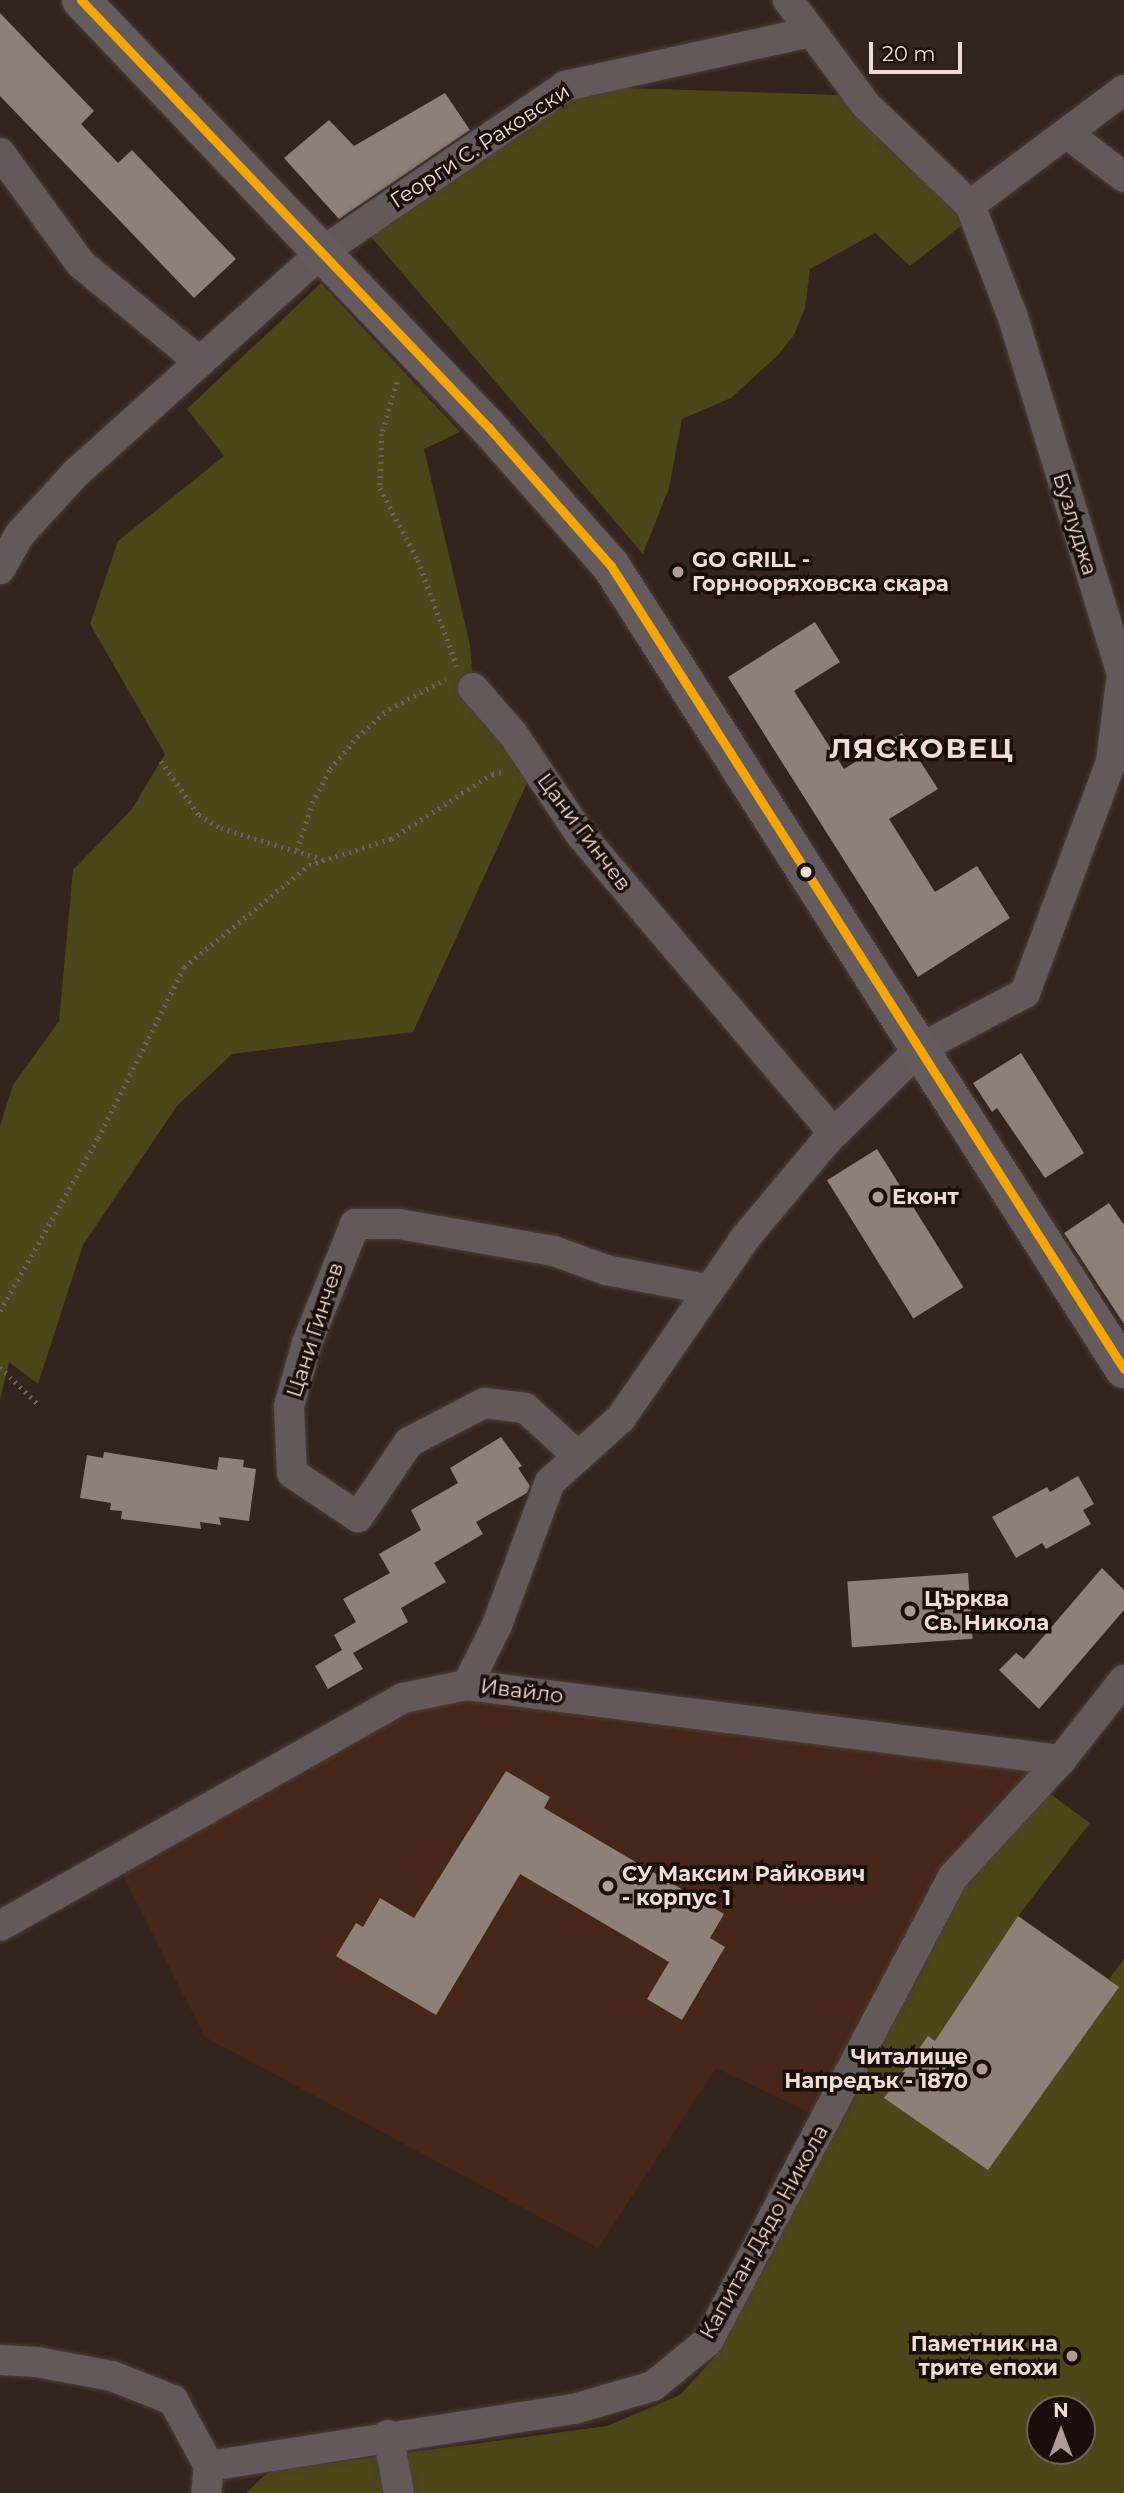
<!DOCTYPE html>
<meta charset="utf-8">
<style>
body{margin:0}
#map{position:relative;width:1124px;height:2493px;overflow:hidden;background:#33241e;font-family:Montserrat,sans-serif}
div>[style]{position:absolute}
.built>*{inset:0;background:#462719}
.green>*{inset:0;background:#4b4719}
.building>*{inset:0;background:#8c8078;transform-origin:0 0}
.path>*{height:4.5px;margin-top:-2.25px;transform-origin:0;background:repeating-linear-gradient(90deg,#69605f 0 2px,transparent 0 7px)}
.roads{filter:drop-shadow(0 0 2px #4c3f39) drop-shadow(0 0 2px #4c3f39)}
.street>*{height:30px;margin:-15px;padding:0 15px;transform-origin:15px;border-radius:15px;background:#625a5a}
.secondary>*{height:38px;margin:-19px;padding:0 19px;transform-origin:19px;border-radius:19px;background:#645c5c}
.bus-1>*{height:9px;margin:-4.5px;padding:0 4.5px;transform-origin:4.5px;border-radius:4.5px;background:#f7a600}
.dots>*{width:19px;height:19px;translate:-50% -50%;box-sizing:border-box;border:4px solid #1a0e09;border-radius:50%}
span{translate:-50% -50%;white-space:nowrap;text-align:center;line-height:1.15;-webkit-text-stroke:7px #1a0e09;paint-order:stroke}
.street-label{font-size:21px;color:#f0ddd5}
.poi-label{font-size:21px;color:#f0ddd5;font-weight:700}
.left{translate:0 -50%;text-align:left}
.right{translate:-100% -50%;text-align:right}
.district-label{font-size:28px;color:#f0ddd5;font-weight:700;letter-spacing:2px}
.north{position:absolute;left:1026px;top:2395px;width:70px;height:70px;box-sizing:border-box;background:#1a0e09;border:2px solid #70615b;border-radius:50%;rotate:0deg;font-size:19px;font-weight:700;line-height:28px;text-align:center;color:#f0ddd5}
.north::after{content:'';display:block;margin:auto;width:24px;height:32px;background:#ae9c95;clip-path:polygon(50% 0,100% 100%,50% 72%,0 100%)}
.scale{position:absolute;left:869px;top:42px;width:93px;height:32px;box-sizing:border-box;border:4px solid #f0ddd5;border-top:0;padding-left:9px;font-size:21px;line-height:24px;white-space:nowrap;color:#f0ddd5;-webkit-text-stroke:5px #1a0e09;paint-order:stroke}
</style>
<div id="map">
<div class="built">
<div style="clip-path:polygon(467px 1685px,1056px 1764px,825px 2120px,716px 2068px,598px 2248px,205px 2037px,115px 1860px,352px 1724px)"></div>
</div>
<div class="green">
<div style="clip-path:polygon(565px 86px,839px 95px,970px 219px,910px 266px,875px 233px,810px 269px,805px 308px,794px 335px,778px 355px,731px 398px,682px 419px,669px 488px,643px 554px,361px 225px)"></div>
<div style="clip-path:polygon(321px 283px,460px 432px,424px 449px,470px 645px,474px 694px,528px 781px,413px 1032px,232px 1054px,177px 1106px,83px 1245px,38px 1384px,9px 1362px,0 1400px,0 1126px,13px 1085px,59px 1021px,73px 870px,132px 809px,165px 754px,90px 624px,118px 541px,224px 456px,187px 409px)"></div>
<div style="clip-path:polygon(evenodd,1038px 1785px,1090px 1823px,1018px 1916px,1109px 1979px,1124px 1959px,1124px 2493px,246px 2493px,269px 2471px,607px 2426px,680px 2395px,717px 2354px,953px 1877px,1038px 1785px,1040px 2409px,1082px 2409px,1082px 2451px,1040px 2451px,1040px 2409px)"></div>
</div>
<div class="building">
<div style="clip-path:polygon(0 13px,94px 111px,81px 124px,118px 163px,132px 150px,236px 259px,194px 298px,0 96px)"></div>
<div style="clip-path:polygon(445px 93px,470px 130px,339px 219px,284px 158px,329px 120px,354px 146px)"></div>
<div style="clip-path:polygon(815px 622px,840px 662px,794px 691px,844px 769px,902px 733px,938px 789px,889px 819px,935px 892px,977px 866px,1010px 918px,918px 977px,728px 677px)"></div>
<div style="clip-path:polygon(1021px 1053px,1084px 1153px,1045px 1178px,997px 1108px,992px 1112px,973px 1083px)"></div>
<div style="left:877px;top:1149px;width:163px;height:59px;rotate:58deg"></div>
<div style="clip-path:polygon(1109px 1203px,1124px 1225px,1124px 1324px,1064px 1233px)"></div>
<div style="clip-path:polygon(501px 1437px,522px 1466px,518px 1468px,530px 1486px,527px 1493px,476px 1522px,483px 1534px,434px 1563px,446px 1582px,401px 1608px,408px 1622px,353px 1653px,363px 1669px,328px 1689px,315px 1666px,342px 1650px,334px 1635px,356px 1622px,343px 1599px,390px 1573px,379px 1554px,421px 1530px,411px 1510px,458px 1483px,450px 1468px)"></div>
<div style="clip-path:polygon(104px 1452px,217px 1470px,219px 1457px,244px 1460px,243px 1467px,256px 1469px,249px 1521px,219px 1517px,221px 1525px,200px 1522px,201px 1529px,121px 1519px,122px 1511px,110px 1510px,111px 1503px,80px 1498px,87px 1455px,103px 1458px)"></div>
<div style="clip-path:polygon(1078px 1476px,1094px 1504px,1083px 1510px,1091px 1524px,1046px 1549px,1042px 1543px,1016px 1558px,992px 1517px,1047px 1487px,1050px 1492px)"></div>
<div style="clip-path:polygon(1102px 1568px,1124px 1590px,1124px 1610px,1039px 1709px,999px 1670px,1016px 1653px,1024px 1659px)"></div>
<div style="left:968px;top:1573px;width:66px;height:121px;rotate:86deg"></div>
<div style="clip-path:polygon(506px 1771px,550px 1797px,544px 1808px,724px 1914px,710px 1938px,725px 1947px,682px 2020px,647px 1999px,669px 1962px,520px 1874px,436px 2015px,336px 1956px,356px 1923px,363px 1927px,380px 1898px,414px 1918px)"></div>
<div style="clip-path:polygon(1018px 1916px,1119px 1987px,988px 2170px,884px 2098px,928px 2036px,935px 2041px)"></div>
</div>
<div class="path">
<div style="left:397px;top:382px;width:54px;rotate:106.1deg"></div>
<div style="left:382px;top:434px;width:54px;rotate:92.1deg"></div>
<div style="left:380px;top:488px;width:81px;rotate:62.2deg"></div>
<div style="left:418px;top:560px;width:113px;rotate:69.8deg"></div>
<div style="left:161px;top:761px;width:66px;rotate:54.9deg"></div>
<div style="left:199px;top:815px;width:26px;rotate:31deg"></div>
<div style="left:221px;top:828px;width:106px;rotate:17.1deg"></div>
<div style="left:297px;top:850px;width:49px;rotate:-72.3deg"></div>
<div style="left:312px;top:803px;width:38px;rotate:-62deg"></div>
<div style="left:330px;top:769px;width:42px;rotate:-49.8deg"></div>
<div style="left:357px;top:737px;width:43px;rotate:-41.2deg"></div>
<div style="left:389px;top:709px;width:64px;rotate:-27.8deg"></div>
<div style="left:0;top:1311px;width:199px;rotate:-60.5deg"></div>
<div style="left:98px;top:1138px;width:191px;rotate:-63.3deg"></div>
<div style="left:184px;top:967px;width:161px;rotate:-39.2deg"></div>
<div style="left:309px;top:865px;width:86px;rotate:-17.6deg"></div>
<div style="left:391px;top:839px;width:120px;rotate:-32.8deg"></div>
<div style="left:492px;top:774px;width:11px;rotate:-10deg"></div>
<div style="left:0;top:1367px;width:56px;rotate:44.3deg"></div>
</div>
<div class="roads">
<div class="street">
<div style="left:1069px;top:135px;width:69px;rotate:37.4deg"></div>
<div style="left:0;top:153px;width:137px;rotate:53.9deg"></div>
<div style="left:81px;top:264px;width:154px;rotate:39.5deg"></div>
<div style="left:970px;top:205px;width:192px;rotate:-36.8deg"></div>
<div style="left:0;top:569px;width:40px;rotate:-60.3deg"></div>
<div style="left:20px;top:534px;width:83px;rotate:-47.4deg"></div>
<div style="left:76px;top:473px;width:331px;rotate:-41.9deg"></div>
<div style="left:322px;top:252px;width:294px;rotate:-34.3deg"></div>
<div style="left:565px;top:86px;width:251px;rotate:-12.4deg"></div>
<div style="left:473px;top:688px;width:61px;rotate:49deg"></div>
<div style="left:513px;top:734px;width:120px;rotate:56.2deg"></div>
<div style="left:580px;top:834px;width:392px;rotate:49.7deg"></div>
<div style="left:578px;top:1456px;width:72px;rotate:-137.8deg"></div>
<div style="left:525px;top:1408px;width:41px;rotate:-173deg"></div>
<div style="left:484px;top:1403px;width:85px;rotate:152.5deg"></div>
<div style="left:409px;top:1442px;width:91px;rotate:124.2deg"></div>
<div style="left:358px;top:1517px;width:79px;rotate:-146.3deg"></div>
<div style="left:292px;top:1473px;width:67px;rotate:-92.6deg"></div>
<div style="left:289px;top:1406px;width:66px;rotate:-74.1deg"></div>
<div style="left:307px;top:1343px;width:128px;rotate:-68deg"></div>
<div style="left:355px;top:1224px;width:44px"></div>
<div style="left:399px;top:1224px;width:157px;rotate:9.9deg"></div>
<div style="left:554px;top:1251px;width:55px;rotate:20.1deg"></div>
<div style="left:606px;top:1270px;width:103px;rotate:10.7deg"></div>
<div style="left:467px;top:1685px;width:67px;rotate:-63.4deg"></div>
<div style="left:497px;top:1625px;width:153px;rotate:-69.7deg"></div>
<div style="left:550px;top:1482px;width:96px;rotate:-42deg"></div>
<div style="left:621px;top:1418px;width:219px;rotate:-55.4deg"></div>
<div style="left:745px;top:1238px;width:128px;rotate:-50.1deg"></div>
<div style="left:827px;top:1140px;width:132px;rotate:-44.4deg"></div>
<div style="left:921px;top:1048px;width:118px;rotate:-27.9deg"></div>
<div style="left:1025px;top:993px;width:246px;rotate:-69.6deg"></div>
<div style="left:1111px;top:762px;width:89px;rotate:-82.9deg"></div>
<div style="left:1122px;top:674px;width:375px;rotate:-107deg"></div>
<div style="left:1012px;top:315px;width:118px;rotate:-110.9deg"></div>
<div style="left:970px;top:205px;width:144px;rotate:-136.1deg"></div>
<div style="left:866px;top:105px;width:131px;rotate:-126.6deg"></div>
<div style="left:0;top:1926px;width:463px;rotate:-29.5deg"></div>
<div style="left:403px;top:1698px;width:65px;rotate:-11.5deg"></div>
<div style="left:467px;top:1685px;width:599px;rotate:7.2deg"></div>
<div style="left:0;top:2360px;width:37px;rotate:3deg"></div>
<div style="left:37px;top:2362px;width:76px;rotate:10.6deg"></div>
<div style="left:112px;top:2376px;width:66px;rotate:21.5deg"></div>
<div style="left:173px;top:2400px;width:75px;rotate:61.4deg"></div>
<div style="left:209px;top:2466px;width:27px;rotate:96deg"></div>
<div style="left:388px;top:2435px;width:59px;rotate:79.3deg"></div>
<div style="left:209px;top:2466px;width:369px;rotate:-8.9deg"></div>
<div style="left:574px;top:2409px;width:82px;rotate:-16.2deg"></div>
<div style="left:653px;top:2386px;width:71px;rotate:-39.3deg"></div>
<div style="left:708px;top:2341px;width:525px;rotate:-62.17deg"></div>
<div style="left:953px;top:1877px;width:159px;rotate:-47.3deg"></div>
<div style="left:1061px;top:1760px;width:102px;rotate:-51.8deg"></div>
</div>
<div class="secondary">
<div style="left:81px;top:0;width:591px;rotate:46.37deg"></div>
<div style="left:489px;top:428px;width:184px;rotate:48.5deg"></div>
<div style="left:611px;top:566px;width:953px;rotate:57.43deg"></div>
</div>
</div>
<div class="bus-1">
<div style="left:81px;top:0;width:591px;rotate:46.37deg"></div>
<div style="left:489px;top:428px;width:184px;rotate:48.5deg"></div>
<div style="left:611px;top:566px;width:953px;rotate:57.43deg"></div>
</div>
<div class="dots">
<div style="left:678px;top:572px;background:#ae9c95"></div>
<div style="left:806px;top:872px;background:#f0ddd5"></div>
<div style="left:878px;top:1197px;background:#ae9c95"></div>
<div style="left:910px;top:1611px;background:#ae9c95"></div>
<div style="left:608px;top:1886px;background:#ae9c95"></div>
<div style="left:982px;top:2069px;background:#ae9c95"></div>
<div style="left:1072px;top:2356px;background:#ae9c95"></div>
</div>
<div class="street-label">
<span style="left:480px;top:146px;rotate:-33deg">Георги С. Раковски</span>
<span style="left:1075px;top:524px;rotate:73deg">Бузлуджа</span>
<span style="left:584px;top:832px;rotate:53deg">Цани Гинчев</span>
<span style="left:315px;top:1330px;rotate:-72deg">Цани Гинчев</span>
<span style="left:522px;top:1691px;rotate:7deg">Ивайло</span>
<span style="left:764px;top:2232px;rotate:-61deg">Капитан Дядо Никола</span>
</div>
<div class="poi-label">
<span class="left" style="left:692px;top:572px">GO GRILL -<br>Горнооряховска скара</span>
<span class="left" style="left:892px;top:1197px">Еконт</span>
<span class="left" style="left:924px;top:1611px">Църква<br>Св. Никола</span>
<span class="left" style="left:622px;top:1886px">СУ Максим Райкович<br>- корпус 1</span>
<span class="right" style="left:968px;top:2069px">Читалище<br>Напредък - 1870</span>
<span class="right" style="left:1058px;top:2356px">Паметник на<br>трите епохи</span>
</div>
<div class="district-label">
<span style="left:922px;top:748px">ЛЯСКОВЕЦ</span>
</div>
<div class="north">N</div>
<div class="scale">20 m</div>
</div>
